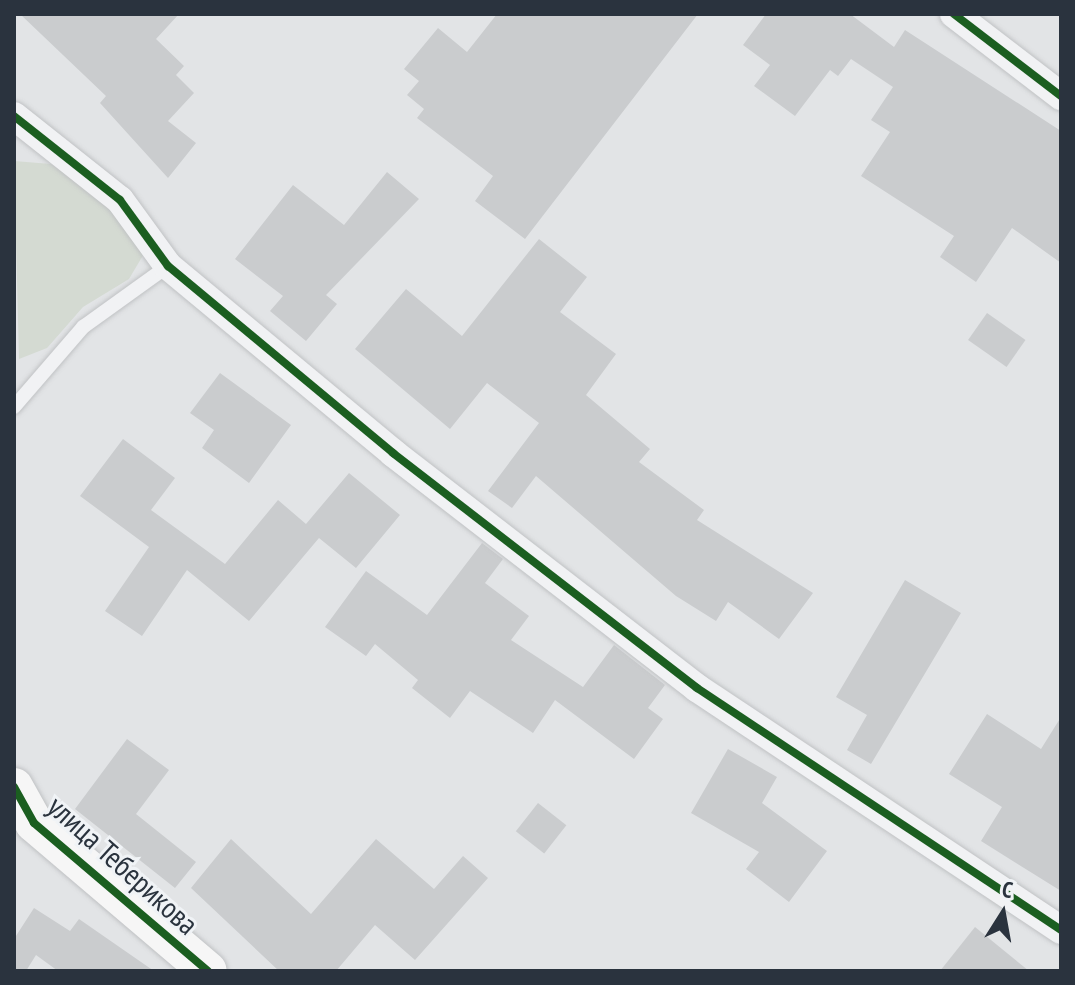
<!DOCTYPE html>
<meta charset="utf-8">
<style>
body{margin:0}
#map{position:relative;width:1075px;height:985px;overflow:hidden;background:#e2e4e6;font-family:"PT Sans Narrow",sans-serif}
div>[style]{position:absolute}
.green>*{inset:0;background:#d4dad2}
.building>*{inset:0;background:#caccce;transform-origin:0 0}
.roads{filter:drop-shadow(0 0 2px #c0c2c4) drop-shadow(0 0 2px #c0c2c4)}
.lane>*{height:14px;margin:-7px;padding:0 7px;transform-origin:7px;border-radius:7px;background:#f1f2f4}
.street>*{height:28px;margin:-14px;padding:0 14px;transform-origin:14px;border-radius:14px;background:#f1f2f4}
.secondary>*{height:38px;margin:-19px;padding:0 19px;transform-origin:19px;border-radius:19px;background:#f6f6f6}
.cycleway>*{height:8px;margin:-4px;padding:0 4px;transform-origin:4px;border-radius:4px;background:#1b5e20}
span{translate:-50% -50%;white-space:nowrap;text-align:center;line-height:1.15;-webkit-text-stroke:6px #f0f3f6;paint-order:stroke}
.street-label{font-size:30px;color:#2a333e}
.frame{position:absolute;inset:0;border:16px solid #2a333e;pointer-events:none}
.north{position:absolute;left:963px;top:873px;width:80px;height:80px;-webkit-text-stroke:6px #f0f3f6;paint-order:stroke;rotate:11deg;font-size:22px;font-weight:700;line-height:32px;text-align:center;color:#2a333e}
.north::after{content:'';display:block;margin:auto;width:28px;height:36px;background:#2a333e;clip-path:polygon(50% 0,100% 100%,50% 72%,0 100%)}
</style>
<div id="map">
<div class="green">
<div style="clip-path:polygon(14px 161px,51px 164px,89px 186px,126px 218px,145px 252px,129px 279px,83px 307px,47px 348px,19px 359px)"></div>
</div>
<div class="building">
<div style="clip-path:polygon(20px 14px,179px 14px,156px 39px,184px 66px,176px 75px,194px 93px,168px 121px,196px 143px,168px 178px,100px 103px,106px 96px)"></div>
<div style="clip-path:polygon(497px 14px,698px 14px,525px 239px,475px 201px,493px 176px,417px 118px,424px 109px,407px 95px,419px 81px,404px 69px,438px 28px,467px 52px)"></div>
<div style="clip-path:polygon(766px 14px,850px 14px,894px 47px,905px 30px,1061px 131px,1061px 263px,1012px 228px,976px 282px,940px 257px,954px 236px,861px 176px,890px 132px,871px 120px,893px 87px,851px 59px,838px 76px,830px 70px,795px 116px,754px 86px,770px 65px,743px 45px)"></div>
<div style="clip-path:polygon(387px 172px,419px 199px,326px 295px,337px 304px,306px 341px,270px 311px,283px 296px,235px 259px,293px 185px,344px 225px)"></div>
<div style="clip-path:polygon(539px 239px,587px 277px,560px 312px,616px 354px,586px 395px,650px 449px,639px 462px,704px 510px,697px 520px,813px 593px,779px 639px,728px 602px,716px 621px,676px 596px,536px 476px,512px 508px,488px 491px,539px 423px,487px 383px,450px 429px,355px 349px,406px 289px,462px 336px)"></div>
<div style="left:987px;top:313px;width:47px;height:33px;rotate:35deg"></div>
<div style="clip-path:polygon(220px 373px,291px 425px,249px 483px,202px 448px,214px 430px,190px 413px)"></div>
<div style="clip-path:polygon(123px 439px,175px 478px,151px 510px,225px 564px,278px 500px,306px 524px,349px 473px,400px 515px,356px 568px,319px 538px,249px 621px,187px 570px,142px 636px,105px 611px,149px 547px,80px 496px)"></div>
<div style="clip-path:polygon(482px 543px,503px 559px,485px 583px,529px 616px,511px 640px,583px 687px,614px 645px,665px 685px,648px 708px,663px 719px,634px 759px,555px 700px,533px 733px,470px 691px,450px 718px,412px 688px,418px 680px,375px 644px,366px 656px,325px 627px,366px 571px,427px 615px)"></div>
<div style="clip-path:polygon(905px 580px,961px 613px,871px 764px,847px 750px,867px 715px,836px 697px)"></div>
<div style="clip-path:polygon(987px 714px,1041px 749px,1061px 717px,1061px 891px,981px 841px,1002px 807px,949px 774px)"></div>
<div style="clip-path:polygon(127px 739px,169px 770px,136px 814px,196px 862px,175px 888px,75px 809px)"></div>
<div style="clip-path:polygon(728px 749px,777px 777px,762px 803px,827px 851px,789px 902px,746px 869px,759px 852px,691px 813px)"></div>
<div style="left:538px;top:803px;width:36px;height:36px;rotate:38deg"></div>
<div style="clip-path:polygon(231px 839px,311px 914px,376px 839px,434px 889px,463px 856px,488px 878px,415px 960px,375px 925px,336px 971px,279px 971px,191px 888px)"></div>
<div style="clip-path:polygon(34px 908px,70px 931px,79px 919px,154px 971px,58px 971px,36px 955px,26px 971px,14px 971px,14px 939px)"></div>
<div style="clip-path:polygon(975px 927px,1029px 971px,940px 971px)"></div>
</div>
<div class="roads">
<div class="lane">
<div style="left:14px;top:407px;width:106px;rotate:-49.2deg"></div>
<div style="left:83px;top:327px;width:105px;rotate:-35.7deg"></div>
</div>
<div class="street">
<div style="left:954px;top:14px;width:135px;rotate:37.5deg"></div>
<div style="left:14px;top:116px;width:135px;rotate:38.4deg"></div>
<div style="left:120px;top:200px;width:82px;rotate:54deg"></div>
<div style="left:168px;top:266px;width:293px;rotate:39.7deg"></div>
<div style="left:393px;top:453px;width:384px;rotate:37.7deg"></div>
<div style="left:697px;top:688px;width:437px;rotate:33.6deg"></div>
</div>
<div class="secondary">
<div style="left:14px;top:787px;width:41px;rotate:60.9deg"></div>
<div style="left:34px;top:823px;width:228px;rotate:40.4deg"></div>
</div>
</div>
<div class="cycleway">
<div style="left:954px;top:14px;width:135px;rotate:37.5deg"></div>
<div style="left:14px;top:116px;width:135px;rotate:38.4deg"></div>
<div style="left:120px;top:200px;width:82px;rotate:54deg"></div>
<div style="left:168px;top:266px;width:293px;rotate:39.7deg"></div>
<div style="left:393px;top:453px;width:384px;rotate:37.7deg"></div>
<div style="left:697px;top:688px;width:437px;rotate:33.6deg"></div>
<div style="left:14px;top:787px;width:41px;rotate:60.9deg"></div>
<div style="left:34px;top:823px;width:228px;rotate:40.4deg"></div>
</div>
<div class="street-label">
<span style="left:123px;top:865px;rotate:42deg">улица Теберикова</span>
</div>
<div class="frame"></div>
<div class="north">С</div>
</div>
